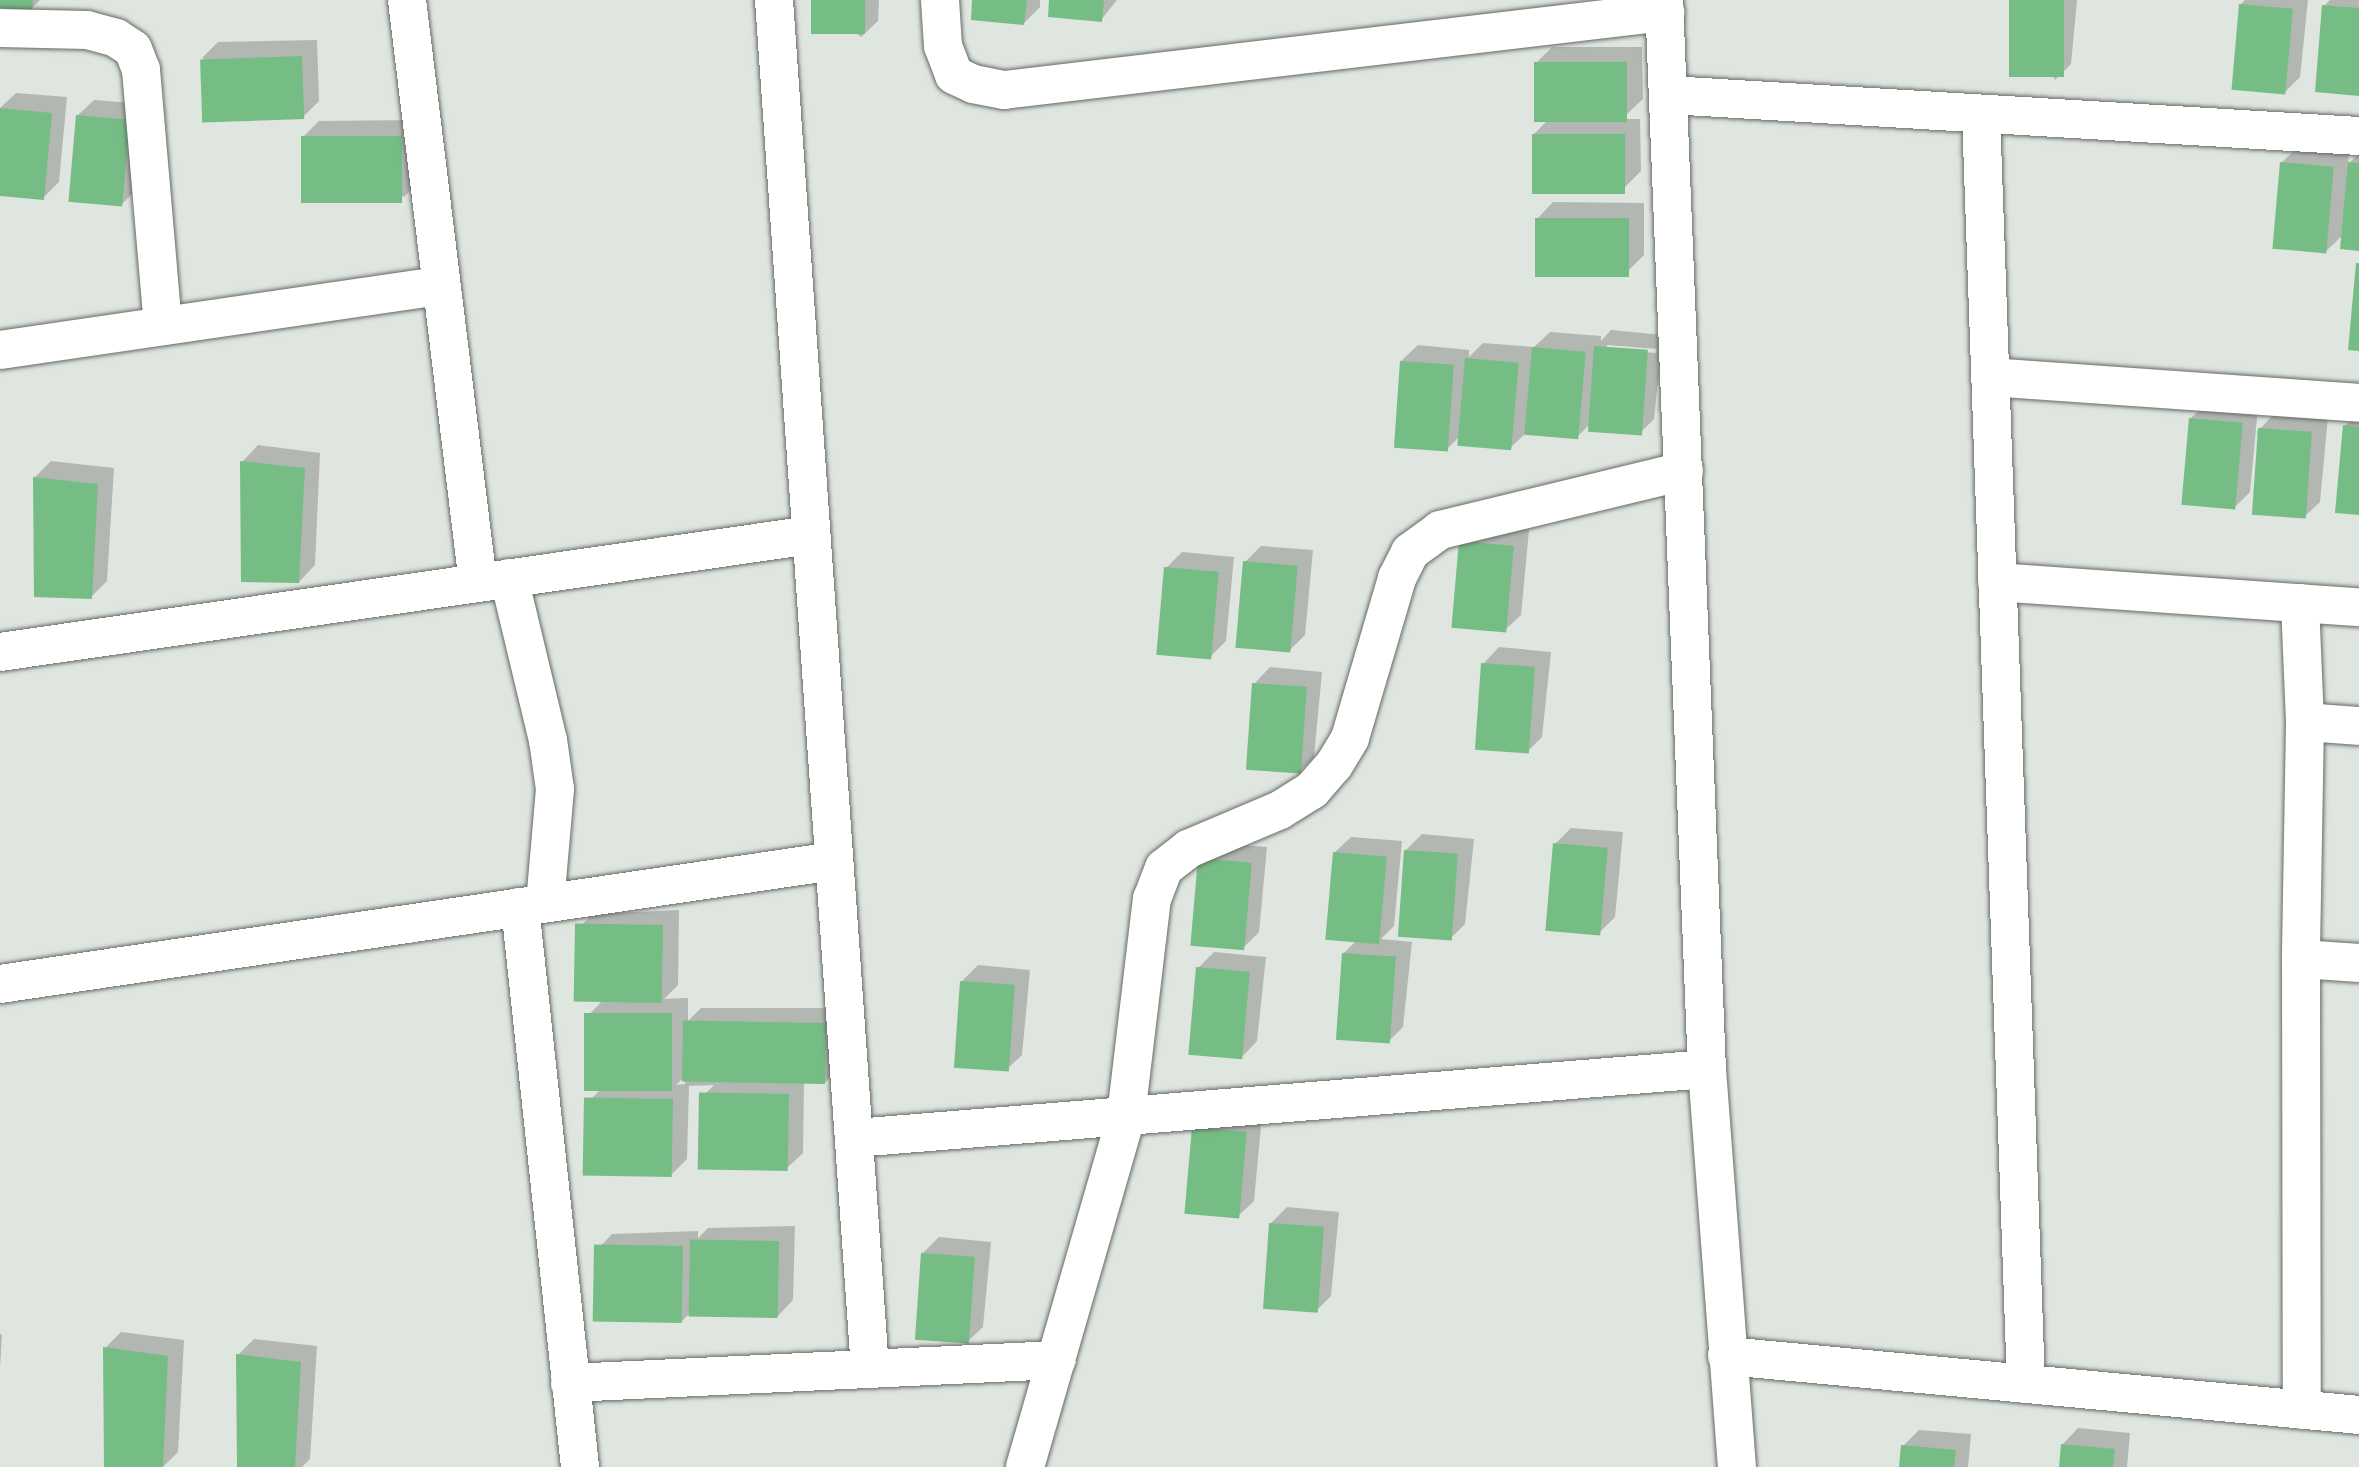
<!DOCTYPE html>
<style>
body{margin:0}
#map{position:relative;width:2359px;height:1467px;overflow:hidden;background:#dfe5df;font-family:Jost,sans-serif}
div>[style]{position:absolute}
.shadow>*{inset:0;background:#0003}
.building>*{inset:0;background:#75bd85;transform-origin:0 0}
.roads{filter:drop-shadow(0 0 2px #656a65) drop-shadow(0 0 2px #656a65)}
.minor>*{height:38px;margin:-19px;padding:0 19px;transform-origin:19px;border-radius:19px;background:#fff}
span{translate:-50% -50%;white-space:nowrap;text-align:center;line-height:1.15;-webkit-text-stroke:5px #dfe5df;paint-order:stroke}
</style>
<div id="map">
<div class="shadow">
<div style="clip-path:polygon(0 0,40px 0,31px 9px,0 6px)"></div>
<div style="clip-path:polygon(812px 0,879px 0,878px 21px,861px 37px)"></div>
<div style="clip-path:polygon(974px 0,1040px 0,1040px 7px,1024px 23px)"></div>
<div style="clip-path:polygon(1051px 0,1117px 0,1101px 20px)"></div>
<div style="clip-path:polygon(2011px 0,2077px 0,2071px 64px,2055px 80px)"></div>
<div style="clip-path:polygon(2245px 0,2308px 0,2300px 77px,2284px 93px,2240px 5px)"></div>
<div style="clip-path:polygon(2330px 0,2359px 0,2359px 94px,2324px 6px)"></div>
<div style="clip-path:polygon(317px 40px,319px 101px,303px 117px,202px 58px,218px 42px)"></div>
<div style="clip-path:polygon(1552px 47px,1642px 47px,1643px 99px,1626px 115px,1614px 116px,1614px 119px,1640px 119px,1641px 171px,1624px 188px,1533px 135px,1549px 119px,1536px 63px)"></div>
<div style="clip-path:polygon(16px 93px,67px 97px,59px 182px,43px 198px,0 195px,0 108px)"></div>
<div style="clip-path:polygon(94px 100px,145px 104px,137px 189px,121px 205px,77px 116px)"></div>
<div style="clip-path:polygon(417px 120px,420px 181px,404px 197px,303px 137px,319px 121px)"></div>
<div style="clip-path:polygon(2298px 147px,2349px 151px,2348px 164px,2359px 154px,2359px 249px,2344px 234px,2325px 252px,2281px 163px)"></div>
<div style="clip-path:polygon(1553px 202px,1644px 203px,1644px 255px,1628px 271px,1537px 219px)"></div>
<div style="clip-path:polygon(evenodd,1611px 330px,1663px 335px,1654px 419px,1638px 435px,1588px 426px,1577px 437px,1526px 433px,1510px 448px,1460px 436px,1445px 451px,1401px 361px,1418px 345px,1469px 350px,1469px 357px,1483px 343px,1534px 347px,1550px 332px,1601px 336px,1601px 341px,1611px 330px,1607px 345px,1657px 349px,1656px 353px,1607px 349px,1607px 345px)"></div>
<div style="clip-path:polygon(2207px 403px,2258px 407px,2250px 492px,2234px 508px,2190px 419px)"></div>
<div style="clip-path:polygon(2276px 412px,2328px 417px,2320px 502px,2303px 518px,2257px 432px)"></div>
<div style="clip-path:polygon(2359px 412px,2359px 513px,2345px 426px)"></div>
<div style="clip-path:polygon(258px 445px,320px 453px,315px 565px,299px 582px,242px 462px)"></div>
<div style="clip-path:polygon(51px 461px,114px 468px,107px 581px,91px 597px,35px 477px)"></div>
<div style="clip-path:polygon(1477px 525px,1529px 530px,1521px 615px,1504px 631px,1461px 542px)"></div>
<div style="clip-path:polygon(1261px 546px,1313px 550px,1305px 635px,1289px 651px,1245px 562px)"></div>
<div style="clip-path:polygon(1182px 552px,1234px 557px,1226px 641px,1209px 658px,1166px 568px)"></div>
<div style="clip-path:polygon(1499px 647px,1551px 652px,1542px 737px,1526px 753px,1483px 664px)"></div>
<div style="clip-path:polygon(1270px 667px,1322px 672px,1314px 757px,1298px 773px,1254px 684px)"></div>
<div style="clip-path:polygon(1571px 828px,1623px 832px,1615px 917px,1599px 933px,1555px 844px)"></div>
<div style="clip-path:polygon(1422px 834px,1474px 839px,1465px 924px,1449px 940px,1406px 850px)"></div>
<div style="clip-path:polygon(1351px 837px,1402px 841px,1394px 926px,1381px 939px,1412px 942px,1403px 1027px,1387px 1043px,1344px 953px,1356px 941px,1334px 853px)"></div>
<div style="clip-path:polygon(1216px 843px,1267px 847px,1259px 932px,1243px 948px,1192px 944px)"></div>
<div style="clip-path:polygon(evenodd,679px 910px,678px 985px,664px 999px,688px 998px,688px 1021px,701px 1008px,841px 1008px,841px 1066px,825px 1083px,804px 1083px,803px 1153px,786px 1169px,701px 1098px,714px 1085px,689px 1086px,687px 1159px,671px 1175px,586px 1104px,600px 1090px,586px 1018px,602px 1001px,576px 930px,593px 914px,679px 910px,685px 1076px,685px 1084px,676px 1085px,685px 1076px)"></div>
<div style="clip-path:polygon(1214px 952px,1266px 957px,1257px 1041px,1241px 1058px,1198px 968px)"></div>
<div style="clip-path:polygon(978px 965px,1030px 970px,1022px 1055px,1005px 1071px,962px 981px)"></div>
<div style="clip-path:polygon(1262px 1116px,1254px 1201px,1237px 1217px,1194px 1128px)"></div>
<div style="clip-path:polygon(1287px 1207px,1339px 1212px,1331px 1296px,1315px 1312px,1271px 1223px)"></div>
<div style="clip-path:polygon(795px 1226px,793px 1300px,777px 1317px,691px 1312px,681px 1322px,596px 1251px,612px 1234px,698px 1231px,698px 1238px,708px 1228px)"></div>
<div style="clip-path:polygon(939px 1237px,991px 1242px,983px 1327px,966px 1343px,923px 1253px)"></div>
<div style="clip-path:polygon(121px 1332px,184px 1340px,178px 1452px,163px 1467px,106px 1467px,105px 1348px)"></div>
<div style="clip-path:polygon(0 1334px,2px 1335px,0 1368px)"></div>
<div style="clip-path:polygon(254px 1339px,317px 1346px,310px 1459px,302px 1467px,239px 1467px,238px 1355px)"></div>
<div style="clip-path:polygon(2078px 1428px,2130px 1433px,2127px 1467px,2060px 1467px,2062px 1445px)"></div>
<div style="clip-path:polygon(1919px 1430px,1971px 1434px,1968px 1467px,1901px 1467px,1903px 1446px)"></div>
</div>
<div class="building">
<div style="clip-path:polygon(0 0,33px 0,32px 11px,0 8px)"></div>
<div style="left:811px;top:0;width:54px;height:34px"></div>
<div style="clip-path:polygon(972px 0,1027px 0,1024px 25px,971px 20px)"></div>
<div style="clip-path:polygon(1049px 0,1104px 0,1102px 22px,1048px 17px)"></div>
<div style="left:2009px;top:0;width:55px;height:77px"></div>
<div style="left:2239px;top:4px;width:54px;height:86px;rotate:5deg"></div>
<div style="clip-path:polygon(2322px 5px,2359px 8px,2359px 96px,2315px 92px)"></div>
<div style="left:302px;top:56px;width:63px;height:102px;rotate:88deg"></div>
<div style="left:1534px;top:62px;width:93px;height:60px"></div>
<div style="clip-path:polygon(0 108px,52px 113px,44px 200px,0 196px)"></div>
<div style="left:76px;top:115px;width:54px;height:87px;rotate:5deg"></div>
<div style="left:1532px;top:134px;width:93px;height:60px"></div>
<div style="left:301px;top:136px;width:101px;height:67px"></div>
<div style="left:2280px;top:162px;width:54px;height:87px;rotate:5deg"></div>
<div style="clip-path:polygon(2348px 162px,2359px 163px,2359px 251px,2340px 249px)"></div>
<div style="left:1535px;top:218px;width:94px;height:59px"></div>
<div style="clip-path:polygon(2356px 263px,2359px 263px,2359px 351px,2348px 350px)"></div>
<div style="left:1594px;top:346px;width:54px;height:86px;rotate:4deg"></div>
<div style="left:1532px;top:347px;width:54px;height:88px;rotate:5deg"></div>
<div style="left:1465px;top:358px;width:54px;height:88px;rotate:5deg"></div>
<div style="left:1400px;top:361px;width:54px;height:87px;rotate:4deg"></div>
<div style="left:2189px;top:418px;width:54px;height:87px;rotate:5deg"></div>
<div style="clip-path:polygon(2343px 425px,2359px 427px,2359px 515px,2335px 513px)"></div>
<div style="left:2258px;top:428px;width:54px;height:87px;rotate:4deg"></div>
<div style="clip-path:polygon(240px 461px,305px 468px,299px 583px,241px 582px)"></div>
<div style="clip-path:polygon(33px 477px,98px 484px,92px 599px,34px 597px)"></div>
<div style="left:1459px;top:541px;width:55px;height:87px;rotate:5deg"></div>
<div style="left:1243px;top:561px;width:55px;height:87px;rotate:5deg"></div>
<div style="left:1164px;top:567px;width:55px;height:88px;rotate:5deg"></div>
<div style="left:1481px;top:663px;width:54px;height:87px;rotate:4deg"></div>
<div style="left:1252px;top:683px;width:55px;height:87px;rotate:4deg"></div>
<div style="left:1553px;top:843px;width:55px;height:88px;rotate:5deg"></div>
<div style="left:1404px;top:850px;width:54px;height:87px;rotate:4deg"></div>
<div style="left:1333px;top:852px;width:54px;height:88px;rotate:5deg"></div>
<div style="left:1198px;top:858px;width:54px;height:88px;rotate:5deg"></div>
<div style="left:663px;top:925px;width:78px;height:88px;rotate:91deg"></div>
<div style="left:1342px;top:953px;width:54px;height:87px;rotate:4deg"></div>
<div style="left:1196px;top:967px;width:54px;height:88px;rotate:5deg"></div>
<div style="left:960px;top:981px;width:55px;height:87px;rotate:4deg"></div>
<div style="left:672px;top:1013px;width:78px;height:88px;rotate:90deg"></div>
<div style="left:826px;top:1023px;width:61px;height:143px;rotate:91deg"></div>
<div style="left:789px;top:1094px;width:77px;height:90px;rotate:91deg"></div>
<div style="left:673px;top:1099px;width:78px;height:89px;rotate:91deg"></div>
<div style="left:1192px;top:1127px;width:55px;height:87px;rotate:5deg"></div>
<div style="left:1269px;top:1223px;width:55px;height:86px;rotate:4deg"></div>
<div style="left:779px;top:1241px;width:77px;height:89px;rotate:91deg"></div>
<div style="left:683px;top:1246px;width:77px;height:89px;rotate:91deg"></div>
<div style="left:921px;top:1253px;width:54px;height:87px;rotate:4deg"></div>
<div style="clip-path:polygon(103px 1347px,168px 1356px,163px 1467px,104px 1467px)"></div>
<div style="clip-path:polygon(236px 1354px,301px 1362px,295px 1467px,237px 1467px)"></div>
<div style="clip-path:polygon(2061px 1444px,2115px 1449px,2113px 1467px,2059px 1467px)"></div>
<div style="clip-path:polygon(1901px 1445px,1956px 1450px,1954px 1467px,1899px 1467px)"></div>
</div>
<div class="roads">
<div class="minor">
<div style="left:407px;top:0;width:587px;rotate:83.06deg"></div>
<div style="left:774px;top:0;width:1372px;rotate:85.99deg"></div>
<div style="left:940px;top:0;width:46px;rotate:86.3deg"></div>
<div style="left:943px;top:46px;width:31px;rotate:69deg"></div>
<div style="left:954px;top:75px;width:21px;rotate:25deg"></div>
<div style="left:973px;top:84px;width:32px;rotate:11deg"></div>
<div style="left:1004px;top:90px;width:666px;rotate:-6.73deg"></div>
<div style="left:1664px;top:0;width:1070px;rotate:87.7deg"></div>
<div style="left:1707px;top:1069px;width:399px;rotate:85.7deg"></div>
<div style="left:0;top:28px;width:87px;rotate:1.3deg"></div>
<div style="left:87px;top:30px;width:30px;rotate:15deg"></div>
<div style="left:116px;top:38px;width:20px;rotate:33deg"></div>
<div style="left:133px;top:49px;width:22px;rotate:69deg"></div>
<div style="left:141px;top:70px;width:257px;rotate:85.1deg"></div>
<div style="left:1669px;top:95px;width:691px;rotate:3.4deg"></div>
<div style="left:1981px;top:114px;width:1271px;rotate:87.97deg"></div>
<div style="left:0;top:350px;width:446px;rotate:-8.3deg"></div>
<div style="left:1990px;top:377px;width:370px;rotate:4deg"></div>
<div style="left:509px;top:578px;width:167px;rotate:76.5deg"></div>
<div style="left:548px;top:740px;width:49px;rotate:81.9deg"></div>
<div style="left:555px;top:789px;width:114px;rotate:95deg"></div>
<div style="left:1997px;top:582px;width:363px;rotate:4deg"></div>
<div style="left:2300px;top:603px;width:119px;rotate:87.6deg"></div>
<div style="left:2305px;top:722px;width:237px;rotate:91deg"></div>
<div style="left:2301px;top:959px;width:451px;rotate:89.9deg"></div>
<div style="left:0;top:652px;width:819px;rotate:-8.21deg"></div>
<div style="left:2305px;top:722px;width:54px;rotate:4.2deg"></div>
<div style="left:520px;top:907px;width:563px;rotate:83.88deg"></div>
<div style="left:2301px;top:959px;width:58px;rotate:3.9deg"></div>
<div style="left:0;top:984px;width:843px;rotate:-8.39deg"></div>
<div style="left:855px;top:1138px;width:855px;rotate:-4.63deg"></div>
<div style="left:1727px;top:1356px;width:635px;rotate:5.33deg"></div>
<div style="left:570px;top:1383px;width:487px;rotate:-2.7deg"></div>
<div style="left:1025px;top:1467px;width:365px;rotate:-73.9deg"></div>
<div style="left:1126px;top:1116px;width:219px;rotate:-83.2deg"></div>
<div style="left:1152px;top:899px;width:33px;rotate:-69deg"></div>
<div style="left:1164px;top:868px;width:31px;rotate:-38deg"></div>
<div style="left:1188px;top:849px;width:100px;rotate:-23deg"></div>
<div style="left:1280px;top:810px;width:38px;rotate:-32deg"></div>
<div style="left:1312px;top:790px;width:33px;rotate:-49deg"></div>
<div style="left:1334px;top:765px;width:31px;rotate:-59deg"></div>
<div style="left:1350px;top:738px;width:167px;rotate:-73.6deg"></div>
<div style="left:1397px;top:578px;width:29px;rotate:-63deg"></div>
<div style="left:1410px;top:552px;width:37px;rotate:-36deg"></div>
<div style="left:1440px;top:530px;width:251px;rotate:-13.6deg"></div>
</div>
</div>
</div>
